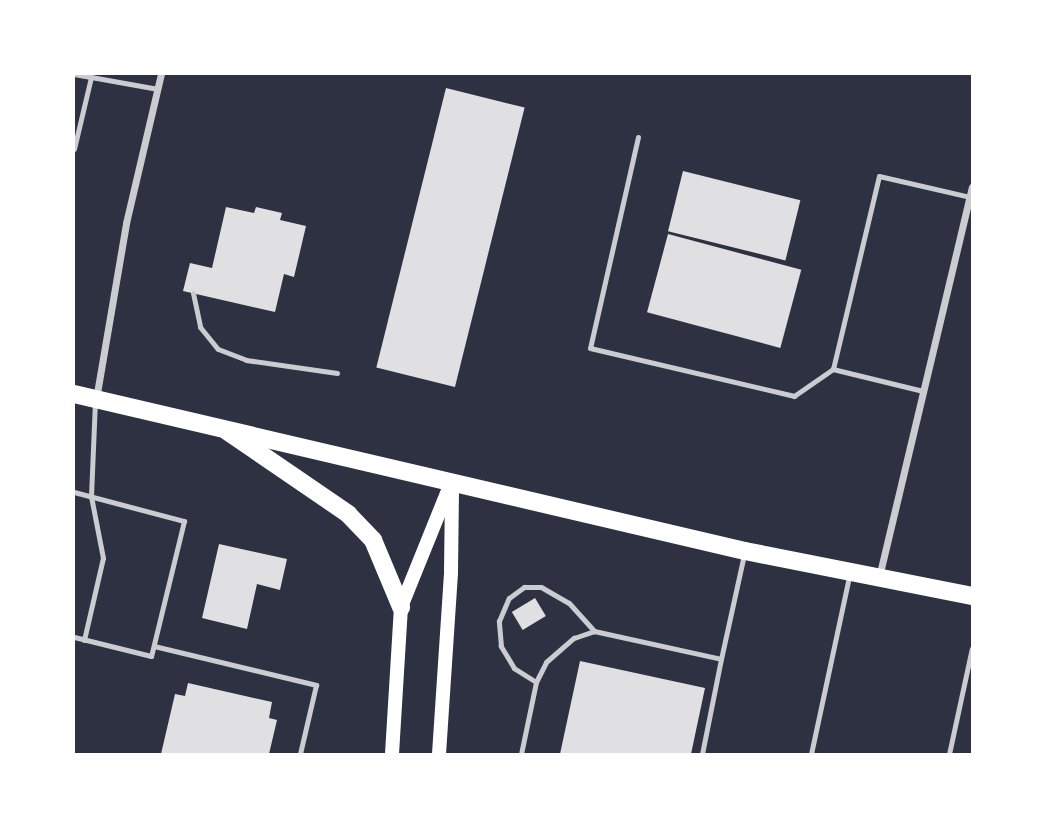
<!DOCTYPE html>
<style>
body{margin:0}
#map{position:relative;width:1046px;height:828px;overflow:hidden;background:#2d3142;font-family:Lato,sans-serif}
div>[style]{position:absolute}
.building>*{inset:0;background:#e0e0e3;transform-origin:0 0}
.service>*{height:5px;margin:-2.5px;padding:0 2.5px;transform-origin:2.5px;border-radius:2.5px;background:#caccd0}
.minor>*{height:7px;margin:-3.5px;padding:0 3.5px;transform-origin:3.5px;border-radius:3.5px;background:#caccd0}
.secondary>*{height:14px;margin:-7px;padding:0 7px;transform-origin:7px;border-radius:7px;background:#fff}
.primary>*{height:18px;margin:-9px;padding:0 9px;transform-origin:9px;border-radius:9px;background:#fff}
span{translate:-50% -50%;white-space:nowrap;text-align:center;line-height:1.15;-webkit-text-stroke:5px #fff;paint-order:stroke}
.frame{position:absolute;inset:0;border:75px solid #fff;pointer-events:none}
</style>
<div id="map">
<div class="building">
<div style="left:446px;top:88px;width:81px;height:288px;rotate:14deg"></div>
<div style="left:683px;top:171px;width:121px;height:62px;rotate:14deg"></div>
<div style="clip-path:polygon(226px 207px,254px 213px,256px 207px,282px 213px,280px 220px,306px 226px,294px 277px,284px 274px,275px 312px,183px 291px,190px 263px,212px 268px)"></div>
<div style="left:668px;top:234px;width:138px;height:81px;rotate:15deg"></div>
<div style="clip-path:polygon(219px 544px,287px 559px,280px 590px,257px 584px,247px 629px,202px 618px)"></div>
<div style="left:535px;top:598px;width:21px;height:27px;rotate:59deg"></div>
<div style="clip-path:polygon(580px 661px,705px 688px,691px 754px,560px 754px)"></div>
<div style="clip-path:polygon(188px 683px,272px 702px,269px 718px,277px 720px,269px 754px,161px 754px,175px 694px,185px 696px)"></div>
</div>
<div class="service">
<div style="left:74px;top:74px;width:17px;rotate:10deg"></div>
<div style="left:638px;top:137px;width:216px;rotate:102.8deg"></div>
<div style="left:590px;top:348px;width:210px;rotate:13.2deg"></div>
<div style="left:794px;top:396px;width:47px;rotate:-34.7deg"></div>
<div style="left:74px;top:149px;width:74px;rotate:-76.7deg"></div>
<div style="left:91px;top:77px;width:68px;rotate:10.2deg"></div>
<div style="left:193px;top:293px;width:35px;rotate:78deg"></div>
<div style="left:200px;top:327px;width:28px;rotate:51deg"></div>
<div style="left:218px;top:349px;width:30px;rotate:21deg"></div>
<div style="left:246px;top:360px;width:92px;rotate:8.1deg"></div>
<div style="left:923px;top:391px;width:93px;rotate:-166.3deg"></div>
<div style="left:833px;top:369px;width:198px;rotate:-76.6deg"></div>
<div style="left:879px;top:176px;width:93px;rotate:13deg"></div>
<div style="left:74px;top:492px;width:114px;rotate:14.8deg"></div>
<div style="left:184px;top:521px;width:139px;rotate:103.7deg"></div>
<div style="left:151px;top:656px;width:79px;rotate:-166.1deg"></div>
<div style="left:84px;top:640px;width:84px;rotate:-77deg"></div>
<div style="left:103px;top:558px;width:63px;rotate:-101deg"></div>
<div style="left:91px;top:496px;width:94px;rotate:-87.6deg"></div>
<div style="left:154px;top:646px;width:167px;rotate:13.5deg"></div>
<div style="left:316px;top:685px;width:71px;rotate:103.1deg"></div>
<div style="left:536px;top:682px;width:26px;rotate:-148deg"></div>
<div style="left:514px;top:668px;width:26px;rotate:-121deg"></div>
<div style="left:501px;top:646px;width:25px;rotate:-95deg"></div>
<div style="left:499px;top:621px;width:25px;rotate:-67deg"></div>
<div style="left:509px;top:598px;width:19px;rotate:-36deg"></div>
<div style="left:524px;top:587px;width:17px"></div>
<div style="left:541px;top:587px;width:32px;rotate:30deg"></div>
<div style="left:569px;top:603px;width:38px;rotate:48deg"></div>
<div style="left:521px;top:754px;width:74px;rotate:-78.2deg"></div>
<div style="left:536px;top:682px;width:22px;rotate:-63deg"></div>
<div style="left:546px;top:662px;width:37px;rotate:-41deg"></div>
<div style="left:574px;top:638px;width:21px;rotate:-19deg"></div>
<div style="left:594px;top:631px;width:130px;rotate:12.4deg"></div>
<div style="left:721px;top:659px;width:107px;rotate:-77.6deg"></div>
<div style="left:702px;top:754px;width:97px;rotate:-78.7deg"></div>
<div style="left:811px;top:754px;width:182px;rotate:-77.9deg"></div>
<div style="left:949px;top:754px;width:108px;rotate:-77.8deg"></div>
</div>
<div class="minor">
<div style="left:96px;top:399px;width:179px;rotate:-80.3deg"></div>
<div style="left:126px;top:223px;width:153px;rotate:-76.8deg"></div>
<div style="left:879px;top:577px;width:401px;rotate:-76.6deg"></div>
</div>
<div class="secondary">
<div style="left:392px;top:754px;width:147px;rotate:-86.5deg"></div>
<div style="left:401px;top:607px;width:136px;rotate:-68deg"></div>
<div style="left:439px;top:754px;width:182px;rotate:-86.2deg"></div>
<div style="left:451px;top:572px;width:82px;rotate:-89.3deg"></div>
</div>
<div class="primary">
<div style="left:74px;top:394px;width:689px;rotate:13.17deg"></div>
<div style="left:745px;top:551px;width:231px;rotate:11.2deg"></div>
<div style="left:227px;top:431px;width:147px;rotate:34.4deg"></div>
<div style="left:348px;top:514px;width:36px;rotate:46deg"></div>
<div style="left:373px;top:540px;width:73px;rotate:67.3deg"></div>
</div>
<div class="frame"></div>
</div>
